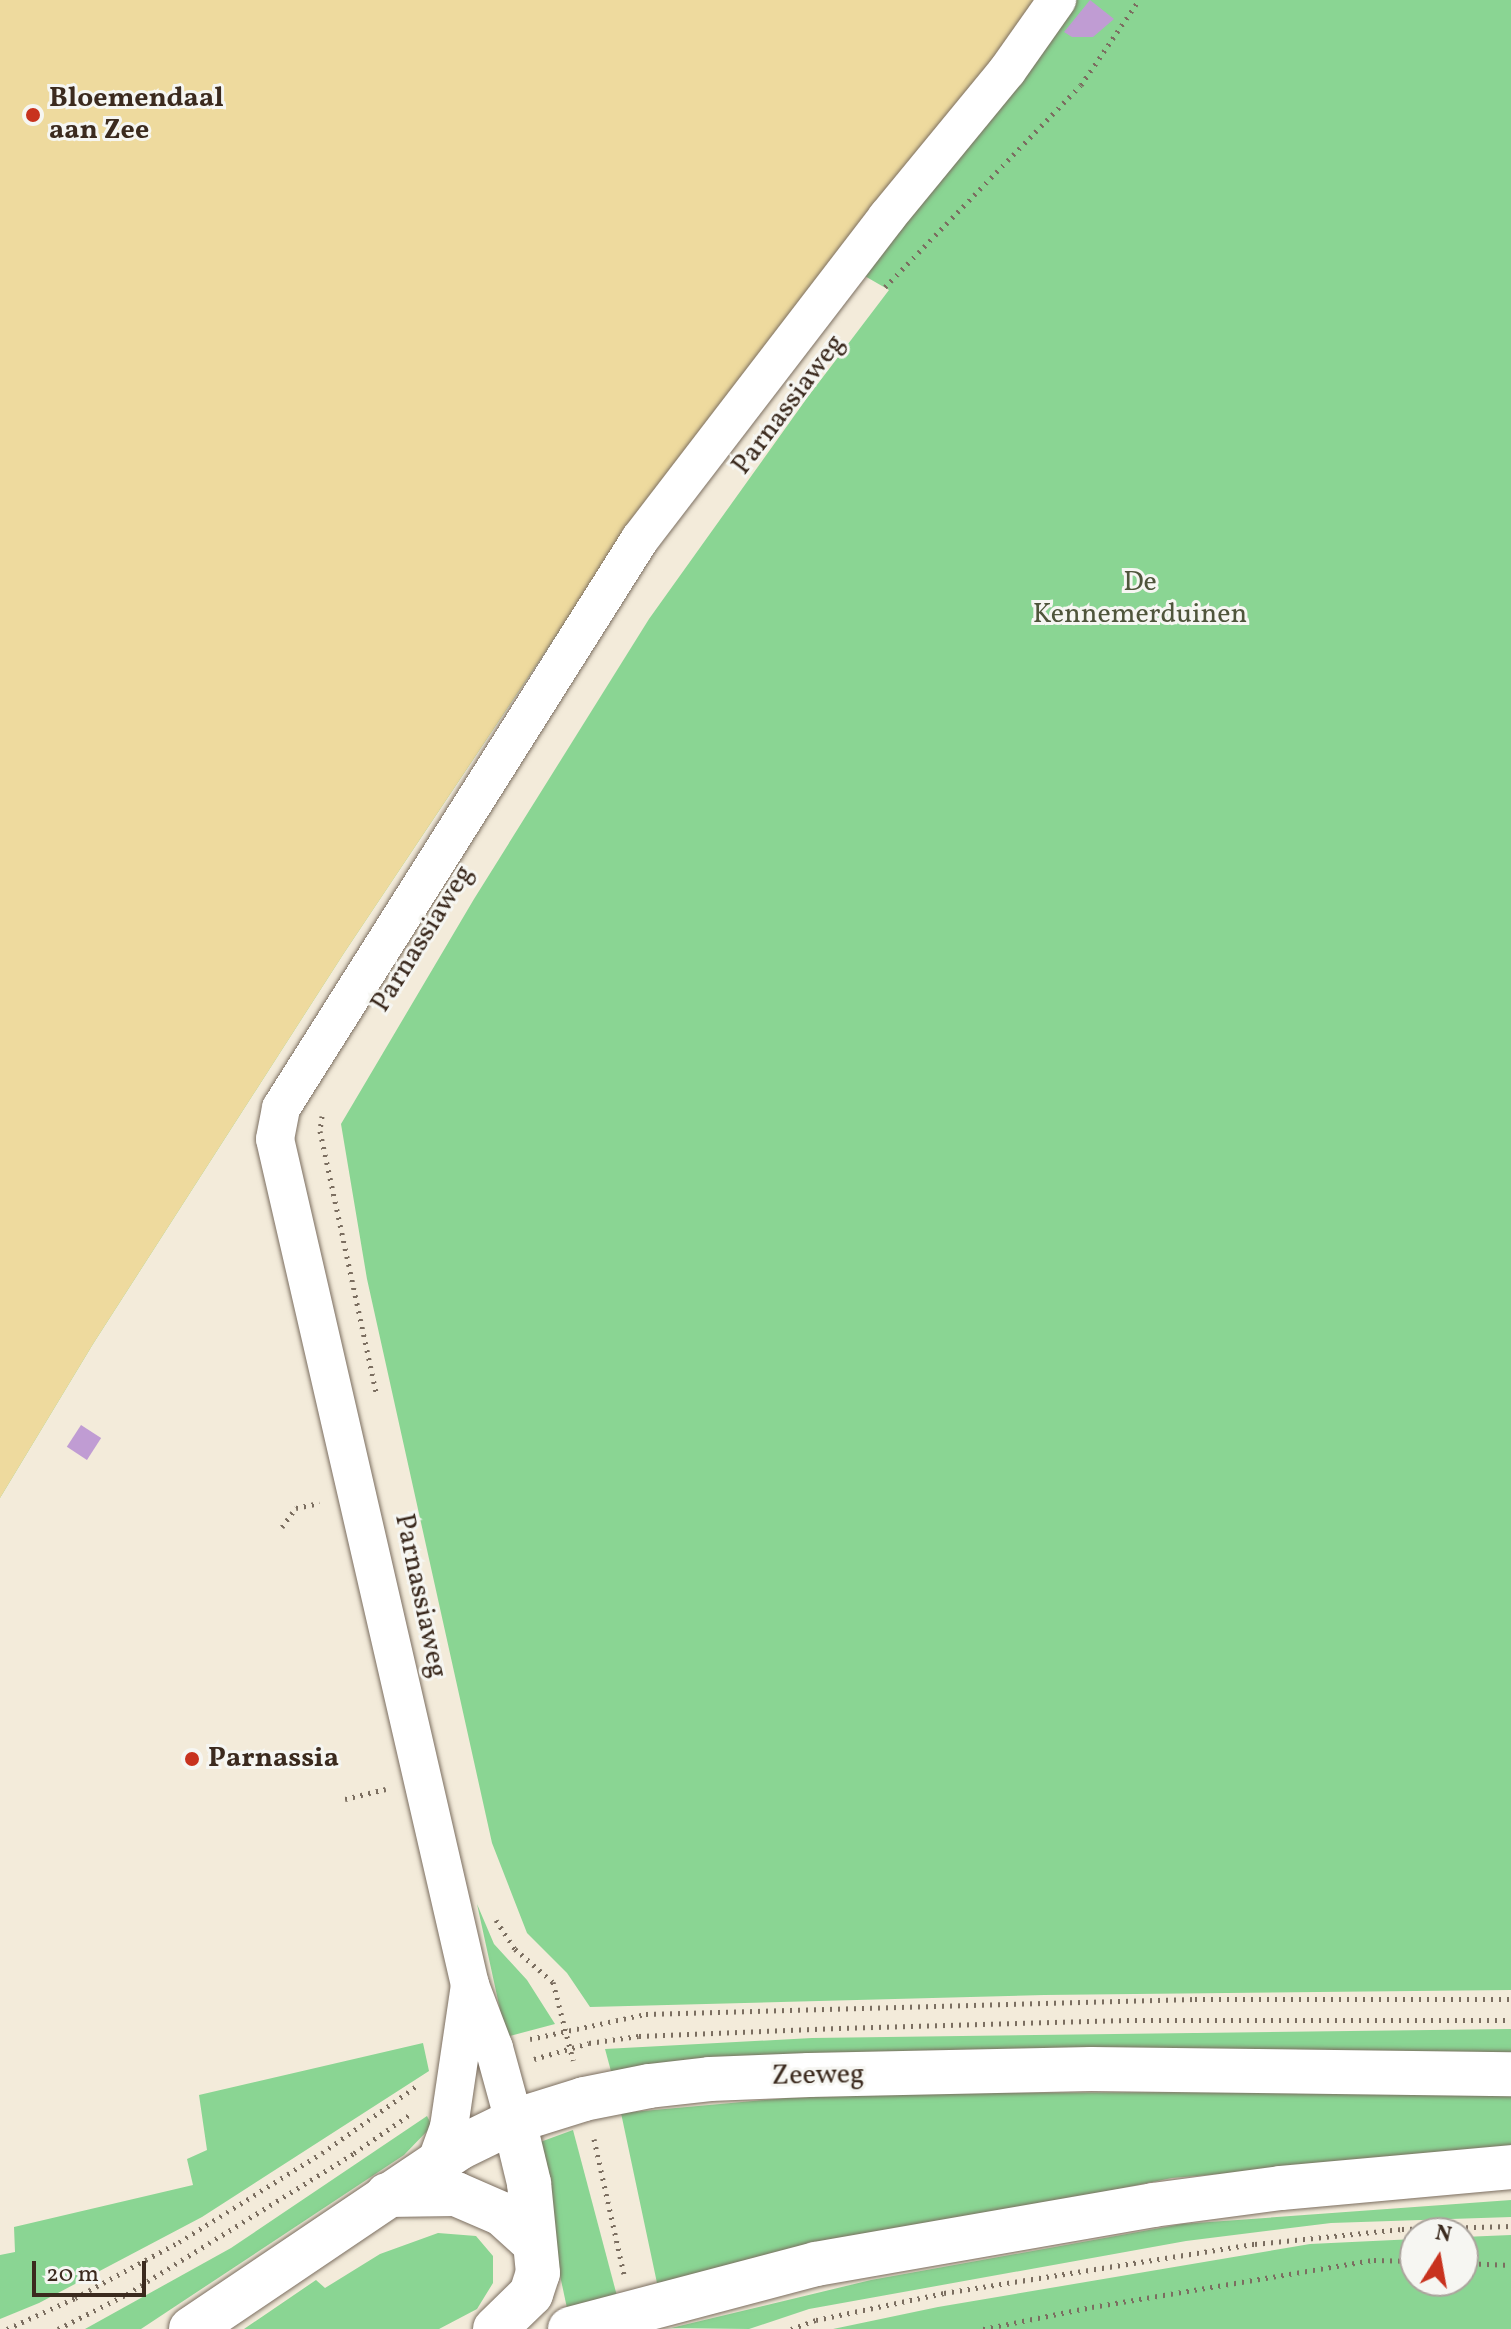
<!DOCTYPE html>
<style>
body{margin:0}
#map{position:relative;width:1511px;height:2329px;overflow:hidden;background:#f3ebda;font-family:Vollkorn,serif}
div>[style]{position:absolute}
.green>*{inset:0;background:#8ad593}
.sand>*{inset:0;background:#eeda9e}
.building>*{inset:0;background:#c09cd3;transform-origin:0 0}
.path>*{height:5px;margin-top:-2.5px;transform-origin:0;background:repeating-linear-gradient(90deg,#7b6e60 0 2px,transparent 0 8px)}
.roads{filter:drop-shadow(0 0 2px #7b6e60) drop-shadow(0 0 2px #7b6e60)}
.street>*{height:38px;margin:-19px;padding:0 19px;transform-origin:19px;border-radius:19px;background:#fff}
.primary>*{height:44px;margin:-22px;padding:0 22px;transform-origin:22px;border-radius:22px;background:#fff}
.dots>*{width:22px;height:22px;translate:-50% -50%;box-sizing:border-box;border:4px solid #f6f6f2;border-radius:50%}
span{translate:-50% -50%;white-space:nowrap;text-align:center;line-height:1.15;-webkit-text-stroke:6px #f6f6f2;paint-order:stroke}
.poi-label{font-size:28px;color:#3b2a1e;font-weight:700}
.left{translate:0 -50%;text-align:left}
.street-label{font-size:28px;color:#3b2a1e}
.park-label{font-size:28px;color:#4f553b}
.north{position:absolute;left:1399px;top:2217px;width:80px;height:80px;box-sizing:border-box;background:#f6f6f2;border:2px solid #aba49d;border-radius:50%;rotate:11deg;font-size:22px;font-weight:700;line-height:32px;text-align:center;color:#3b2a1e}
.north::after{content:'';display:block;margin:auto;width:28px;height:36px;background:#c8321e;clip-path:polygon(50% 0,100% 100%,50% 72%,0 100%)}
.scale{position:absolute;left:32px;top:2261px;width:114px;height:36px;box-sizing:border-box;border:4px solid #3b2a1e;border-top:0;padding-left:10px;font-size:24px;line-height:28px;white-space:nowrap;color:#3b2a1e;-webkit-text-stroke:6px #f6f6f2;paint-order:stroke}
</style>
<div id="map">
<div class="green">
<div style="clip-path:polygon(124px 0,1511px 0,1511px 1990px,1044px 1995px,590px 2007px,567px 1973px,527px 1933px,492px 1843px,367px 1279px,341px 1124px,474px 899px,649px 619px,807px 398px,889px 290px,837px 260px,607px 559px,344px 953px,93px 1344px,0 1498px)"></div>
<div style="clip-path:polygon(477px 1904px,494px 1944px,527px 1980px,555px 2024px,506px 2037px)"></div>
<div style="clip-path:polygon(1511px 2029px,1511px 2057px,612px 2075px,605px 2049px,812px 2038px)"></div>
<div style="clip-path:polygon(423px 2043px,429px 2071px,202px 2217px,39px 2303px,0 2319px,0 2255px,15px 2252px,14px 2227px,193px 2185px,187px 2159px,207px 2150px,199px 2095px)"></div>
<div style="clip-path:polygon(1285px 2092px,1511px 2095px,1511px 2150px,1172px 2178px,657px 2283px,621px 2113px,787px 2098px,935px 2093px)"></div>
<div style="clip-path:polygon(427px 2116px,432px 2126px,404px 2155px,141px 2329px,85px 2329px,231px 2248px)"></div>
<div style="clip-path:polygon(573px 2130px,617px 2296px,567px 2308px,532px 2145px)"></div>
<div style="clip-path:polygon(1511px 2200px,1511px 2217px,1331px 2223px,1186px 2241px,809px 2309px,749px 2329px,671px 2328px,871px 2280px,1182px 2224px)"></div>
<div style="clip-path:polygon(438px 2233px,476px 2236px,493px 2256px,493px 2283px,477px 2309px,439px 2329px,244px 2329px,316px 2280px,325px 2288px,380px 2254px)"></div>
<div style="clip-path:polygon(1511px 2235px,1511px 2329px,833px 2329px,938px 2307px,1310px 2244px,1415px 2239px,1415px 2281px,1463px 2281px,1463px 2237px)"></div>
</div>
<div class="sand">
<div style="clip-path:polygon(0 0,1040px 0,607px 559px,344px 953px,93px 1344px,0 1498px)"></div>
</div>
<div class="building">
<div style="clip-path:polygon(1090px 0,1114px 19px,1093px 37px,1072px 37px,1064px 32px)"></div>
<div style="left:81px;top:1425px;width:24px;height:26px;rotate:33deg"></div>
</div>
<div class="path">
<div style="left:885px;top:287px;width:281px;rotate:-45.9deg"></div>
<div style="left:1081px;top:85px;width:103px;rotate:-55.7deg"></div>
<div style="left:322px;top:1116px;width:15px;rotate:98deg"></div>
<div style="left:320px;top:1131px;width:267px;rotate:77.9deg"></div>
<div style="left:282px;top:1527px;width:24px;rotate:-54deg"></div>
<div style="left:296px;top:1508px;width:24px;rotate:-12deg"></div>
<div style="left:345px;top:1799px;width:42px;rotate:-13.7deg"></div>
<div style="left:496px;top:1920px;width:35px;rotate:57deg"></div>
<div style="left:515px;top:1949px;width:50px;rotate:41deg"></div>
<div style="left:553px;top:1982px;width:81px;rotate:75.6deg"></div>
<div style="left:530px;top:2039px;width:119px;rotate:-12.2deg"></div>
<div style="left:646px;top:2014px;width:549px;rotate:-1.57deg"></div>
<div style="left:1195px;top:1999px;width:316px"></div>
<div style="left:534px;top:2059px;width:57px;rotate:-16.2deg"></div>
<div style="left:589px;top:2043px;width:50px;rotate:-8deg"></div>
<div style="left:639px;top:2036px;width:200px;rotate:-2.3deg"></div>
<div style="left:839px;top:2028px;width:288px;rotate:-1.6deg"></div>
<div style="left:1127px;top:2020px;width:384px"></div>
<div style="left:594px;top:2139px;width:138px;rotate:77.5deg"></div>
<div style="left:1463px;top:2263px;width:48px;rotate:2.4deg"></div>
<div style="left:7px;top:2329px;width:75px;rotate:-24.5deg"></div>
<div style="left:75px;top:2298px;width:118px;rotate:-28.3deg"></div>
<div style="left:179px;top:2242px;width:168px;rotate:-31.9deg"></div>
<div style="left:322px;top:2153px;width:118px;rotate:-35.3deg"></div>
<div style="left:58px;top:2329px;width:77px;rotate:-26.9deg"></div>
<div style="left:127px;top:2294px;width:267px;rotate:-31.8deg"></div>
<div style="left:354px;top:2153px;width:70px;rotate:-34.6deg"></div>
<div style="left:791px;top:2329px;width:27px;rotate:-20deg"></div>
<div style="left:816px;top:2320px;width:131px;rotate:-11.9deg"></div>
<div style="left:944px;top:2293px;width:315px;rotate:-9deg"></div>
<div style="left:1255px;top:2244px;width:148px;rotate:-5.8deg"></div>
<div style="left:1402px;top:2229px;width:109px;rotate:-1.6deg"></div>
<div style="left:983px;top:2329px;width:111px;rotate:-11.4deg"></div>
<div style="left:1092px;top:2307px;width:286px;rotate:-9.5deg"></div>
<div style="left:1374px;top:2260px;width:41px;rotate:1.4deg"></div>
</div>
<div class="roads">
<div class="street">
<div style="left:514px;top:2121px;width:76px;rotate:-105.3deg"></div>
<div style="left:494px;top:2048px;width:67px;rotate:-110.9deg"></div>
<div style="left:470px;top:1985px;width:868px;rotate:-102.98deg"></div>
<div style="left:275px;top:1139px;width:32px;rotate:-79deg"></div>
<div style="left:281px;top:1108px;width:673px;rotate:-57.75deg"></div>
<div style="left:640px;top:539px;width:406px;rotate:-52.5deg"></div>
<div style="left:887px;top:217px;width:189px;rotate:-50.6deg"></div>
<div style="left:1007px;top:71px;width:87px;rotate:-54.8deg"></div>
<div style="left:436px;top:2163px;width:38px;rotate:-70deg"></div>
<div style="left:449px;top:2127px;width:144px;rotate:-81.6deg"></div>
</div>
<div class="primary">
<div style="left:387px;top:2195px;width:69px;rotate:-0.8deg"></div>
<div style="left:456px;top:2194px;width:50px;rotate:23.5deg"></div>
<div style="left:502px;top:2214px;width:42px;rotate:42.1deg"></div>
<div style="left:191px;top:2329px;width:323px;rotate:-34deg"></div>
<div style="left:459px;top:2148px;width:61px;rotate:-26.1deg"></div>
<div style="left:514px;top:2121px;width:73px;rotate:-17.4deg"></div>
<div style="left:584px;top:2099px;width:66px;rotate:-11.3deg"></div>
<div style="left:649px;top:2086px;width:61px;rotate:-6.5deg"></div>
<div style="left:710px;top:2079px;width:99px;rotate:-2.3deg"></div>
<div style="left:809px;top:2075px;width:282px;rotate:-1.2deg"></div>
<div style="left:1091px;top:2069px;width:420px;rotate:0.7deg"></div>
<div style="left:495px;top:2329px;width:50px;rotate:-44.2deg"></div>
<div style="left:531px;top:2294px;width:22px;rotate:-72deg"></div>
<div style="left:538px;top:2273px;width:90px;rotate:-95.7deg"></div>
<div style="left:529px;top:2183px;width:64px;rotate:-103.6deg"></div>
<div style="left:570px;top:2329px;width:254px;rotate:-14.8deg"></div>
<div style="left:816px;top:2264px;width:342px;rotate:-9.9deg"></div>
<div style="left:1153px;top:2205px;width:129px;rotate:-7.6deg"></div>
<div style="left:1281px;top:2188px;width:231px;rotate:-5.2deg"></div>
</div>
</div>
<div class="dots">
<div style="left:33px;top:115px;background:#c8321e"></div>
<div style="left:192px;top:1759px;background:#c8321e"></div>
</div>
<div class="poi-label">
<span class="left" style="left:49px;top:115px">Bloemendaal<br>aan Zee</span>
<span class="left" style="left:208px;top:1759px">Parnassia</span>
</div>
<div class="street-label">
<span style="left:789px;top:405px;rotate:-53deg">Parnassiaweg</span>
<span style="left:423px;top:939px;rotate:-58deg">Parnassiaweg</span>
<span style="left:420px;top:1596px;rotate:78deg">Parnassiaweg</span>
<span style="left:818px;top:2076px;rotate:-1deg">Zeeweg</span>
</div>
<div class="park-label">
<span style="left:1140px;top:599px">De<br>Kennemerduinen</span>
</div>
<div class="north">N</div>
<div class="scale">20 m</div>
</div>
